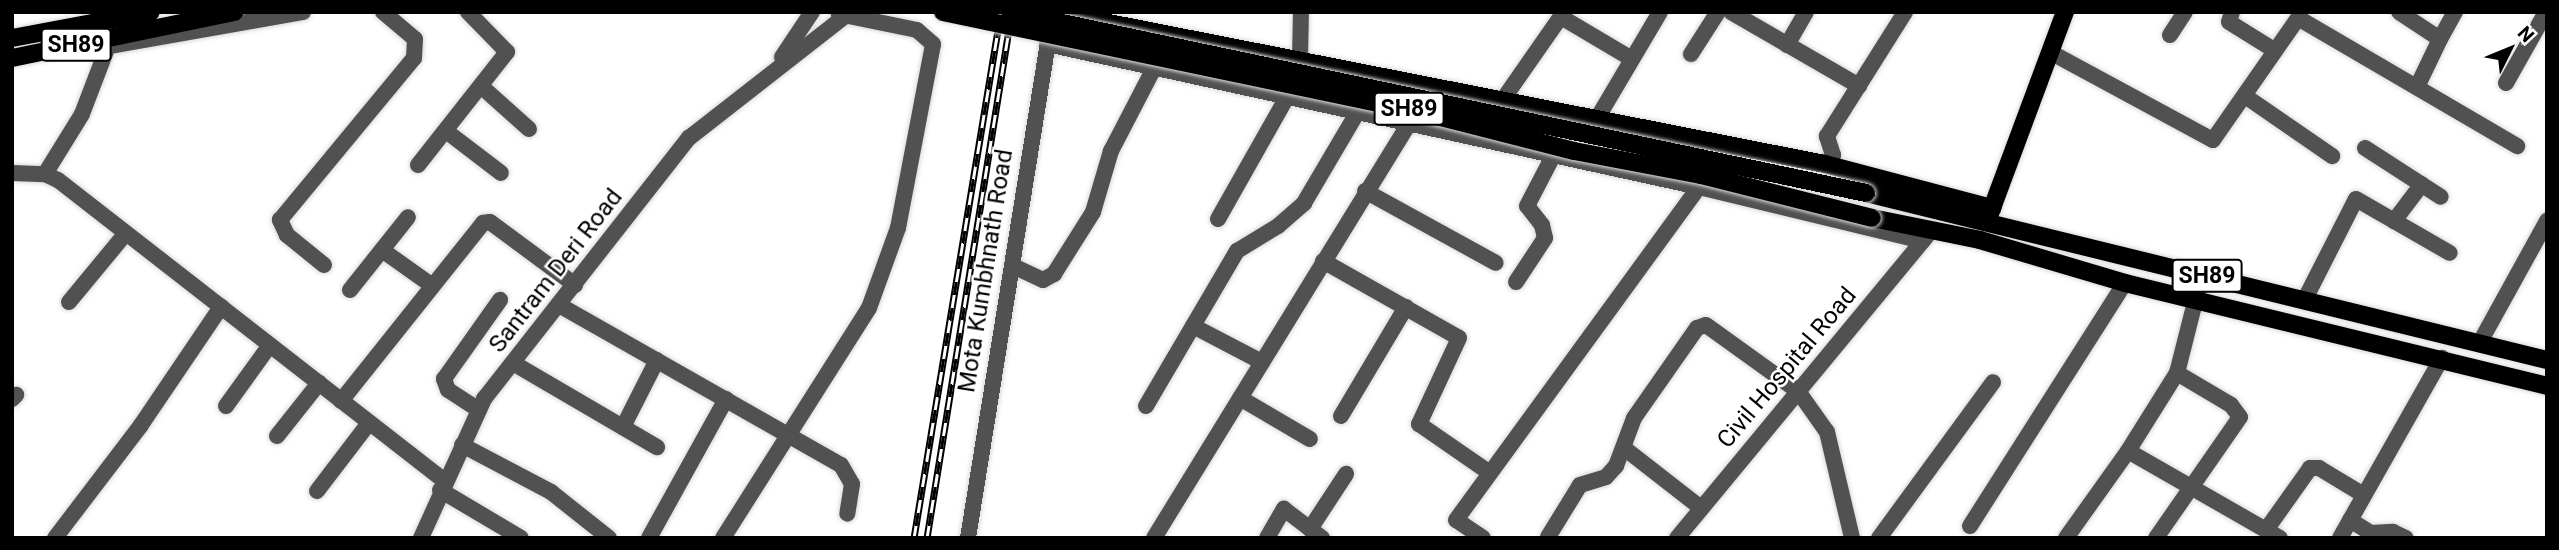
<!DOCTYPE html>
<style>
body{margin:0}
#map{position:relative;width:2559px;height:550px;overflow:hidden;background:#fff;font-family:Roboto,sans-serif}
div>[style]{position:absolute}
.roads{filter:drop-shadow(0 0 2px #dbdbdb) drop-shadow(0 0 2px #dbdbdb)}
.minor>*{height:16px;margin:-8px;padding:0 8px;transform-origin:8px;border-radius:8px;background:#515151}
.major>*{height:18px;margin:-9px;padding:0 9px;transform-origin:9px;border-radius:9px;background:#000}
.rail>*{height:7px;margin-top:-3.5px;transform-origin:0;background:repeating-linear-gradient(90deg,#fff 0 13px,#000 0 26px);box-sizing:border-box;border-block:2px solid #000}
.bridges{filter:drop-shadow(0 0 2px #dbdbdb) drop-shadow(0 0 2px #dbdbdb)}
.major-bridge>*{height:18px;margin:-9px;padding:0 9px;transform-origin:9px;border-radius:9px;background:#000}
span{translate:-50% -50%;white-space:nowrap;text-align:center;line-height:1.15;-webkit-text-stroke:5px #fff;paint-order:stroke}
.shield-label span{padding:2px 5px;background:#fff;border:2px solid;border-radius:5px;-webkit-text-stroke-width:0}
.shield-label{font-size:23px;color:#000;font-weight:700}
.street-label{font-size:24px;color:#000}
.frame{position:absolute;inset:0;border:14px solid #000;pointer-events:none}
.north{position:absolute;left:2475px;top:14px;width:70px;height:70px;-webkit-text-stroke:5px #fff;paint-order:stroke;rotate:47deg;font-size:19px;font-weight:700;line-height:28px;text-align:center;color:#000}
.north::after{content:'';display:block;margin:auto;width:24px;height:32px;background:#000;clip-path:polygon(50% 0,100% 100%,50% 72%,0 100%)}
</style>
<div id="map">
<div class="roads">
<div class="minor">
<div style="left:1731px;top:12px;width:148px;rotate:30deg"></div>
<div style="left:2232px;top:12px;width:10px;rotate:107deg"></div>
<div style="left:2229px;top:22px;width:53px;rotate:31.9deg"></div>
<div style="left:2399px;top:12px;width:49px;rotate:33.4deg"></div>
<div style="left:2440px;top:39px;width:31px;rotate:-61deg"></div>
<div style="left:1561px;top:17px;width:82px;rotate:30.6deg"></div>
<div style="left:2170px;top:35px;width:27px;rotate:-57deg"></div>
<div style="left:1047px;top:44px;width:667px;rotate:12.37deg"></div>
<div style="left:1699px;top:187px;width:230px;rotate:13.6deg"></div>
<div style="left:1787px;top:45px;width:38px;rotate:-60deg"></div>
<div style="left:110px;top:46px;width:196px;rotate:-10deg"></div>
<div style="left:2050px;top:52px;width:185px;rotate:28.4deg"></div>
<div style="left:2213px;top:140px;width:149px;rotate:-55.1deg"></div>
<div style="left:2298px;top:18px;width:254px;rotate:30.3deg"></div>
<div style="left:1691px;top:54px;width:50px;rotate:-57.3deg"></div>
<div style="left:782px;top:57px;width:54px;rotate:-56.3deg"></div>
<div style="left:1300px;top:58px;width:46px;rotate:-88.8deg"></div>
<div style="left:2506px;top:83px;width:81px;rotate:-60.6deg"></div>
<div style="left:482px;top:87px;width:63px;rotate:41.8deg"></div>
<div style="left:2417px;top:87px;width:53px;rotate:-64.4deg"></div>
<div style="left:2245px;top:96px;width:106px;rotate:34.6deg"></div>
<div style="left:1504px;top:98px;width:105px;rotate:-55.1deg"></div>
<div style="left:1598px;top:117px;width:122px;rotate:-59.4deg"></div>
<div style="left:446px;top:131px;width:69px;rotate:37.4deg"></div>
<div style="left:2365px;top:148px;width:90px;rotate:32.8deg"></div>
<div style="left:1825px;top:164px;width:12px;rotate:-48deg"></div>
<div style="left:1833px;top:155px;width:20px;rotate:-108deg"></div>
<div style="left:1827px;top:136px;width:146px;rotate:-57.8deg"></div>
<div style="left:418px;top:165px;width:144px;rotate:-51.8deg"></div>
<div style="left:507px;top:52px;width:56px;rotate:-134.3deg"></div>
<div style="left:12px;top:173px;width:33px;rotate:2deg"></div>
<div style="left:45px;top:174px;width:14px;rotate:25deg"></div>
<div style="left:58px;top:180px;width:489px;rotate:37.9deg"></div>
<div style="left:45px;top:174px;width:70px;rotate:-58.3deg"></div>
<div style="left:82px;top:114px;width:73px;rotate:-69.1deg"></div>
<div style="left:1365px;top:191px;width:149px;rotate:28.8deg"></div>
<div style="left:1218px;top:219px;width:140px;rotate:-60.5deg"></div>
<div style="left:2394px;top:221px;width:46px;rotate:-52.9deg"></div>
<div style="left:382px;top:250px;width:60px;rotate:35.5deg"></div>
<div style="left:1323px;top:261px;width:156px;rotate:29.5deg"></div>
<div style="left:1459px;top:338px;width:95px;rotate:114.9deg"></div>
<div style="left:1419px;top:424px;width:86px;rotate:34.6deg"></div>
<div style="left:324px;top:265px;width:48px;rotate:-141deg"></div>
<div style="left:287px;top:235px;width:17px;rotate:-115deg"></div>
<div style="left:280px;top:220px;width:210px;rotate:-50.4deg"></div>
<div style="left:414px;top:58px;width:19px;rotate:-87deg"></div>
<div style="left:415px;top:39px;width:42px;rotate:-139.8deg"></div>
<div style="left:1013px;top:266px;width:33px;rotate:25deg"></div>
<div style="left:1043px;top:280px;width:13px;rotate:-29deg"></div>
<div style="left:1054px;top:274px;width:73px;rotate:-57.8deg"></div>
<div style="left:1093px;top:212px;width:64px;rotate:-73.6deg"></div>
<div style="left:1111px;top:151px;width:93px;rotate:-62.6deg"></div>
<div style="left:1516px;top:282px;width:53px;rotate:-56.6deg"></div>
<div style="left:1545px;top:238px;width:13px;rotate:-103deg"></div>
<div style="left:1542px;top:225px;width:24px;rotate:-128deg"></div>
<div style="left:1527px;top:206px;width:56px;rotate:-62.5deg"></div>
<div style="left:350px;top:290px;width:93px;rotate:-51.5deg"></div>
<div style="left:2304px;top:301px;width:114px;rotate:-63deg"></div>
<div style="left:2356px;top:199px;width:108px;rotate:29.9deg"></div>
<div style="left:69px;top:302px;width:89px;rotate:-50.4deg"></div>
<div style="left:559px;top:305px;width:324px;rotate:29.6deg"></div>
<div style="left:841px;top:465px;width:22px;rotate:60deg"></div>
<div style="left:852px;top:484px;width:30px;rotate:99deg"></div>
<div style="left:1193px;top:326px;width:78px;rotate:27.6deg"></div>
<div style="left:2479px;top:344px;width:141px;rotate:-61.1deg"></div>
<div style="left:513px;top:363px;width:167px;rotate:30.3deg"></div>
<div style="left:1240px;top:398px;width:81px;rotate:30.4deg"></div>
<div style="left:12px;top:399px;width:6px;rotate:-45deg"></div>
<div style="left:341px;top:401px;width:228px;rotate:-51.4deg"></div>
<div style="left:483px;top:223px;width:7px;rotate:-8deg"></div>
<div style="left:490px;top:222px;width:106px;rotate:36.5deg"></div>
<div style="left:226px;top:406px;width:75px;rotate:-54.2deg"></div>
<div style="left:1146px;top:406px;width:180px;rotate:-59.6deg"></div>
<div style="left:1237px;top:251px;width:48px;rotate:-31.4deg"></div>
<div style="left:1278px;top:226px;width:35px;rotate:-41deg"></div>
<div style="left:1304px;top:203px;width:104px;rotate:-59.5deg"></div>
<div style="left:479px;top:410px;width:37px;rotate:-147deg"></div>
<div style="left:448px;top:390px;width:12px;rotate:-110deg"></div>
<div style="left:444px;top:379px;width:97px;rotate:-54.7deg"></div>
<div style="left:1341px;top:416px;width:127px;rotate:-59.2deg"></div>
<div style="left:623px;top:427px;width:75px;rotate:-63.1deg"></div>
<div style="left:277px;top:436px;width:68px;rotate:-51.6deg"></div>
<div style="left:462px;top:445px;width:101px;rotate:27.8deg"></div>
<div style="left:551px;top:492px;width:74px;rotate:38.4deg"></div>
<div style="left:1624px;top:448px;width:98px;rotate:37.9deg"></div>
<div style="left:2128px;top:451px;width:92px;rotate:-57.9deg"></div>
<div style="left:2177px;top:373px;width:102px;rotate:-75.8deg"></div>
<div style="left:440px;top:490px;width:94px;rotate:30.7deg"></div>
<div style="left:317px;top:491px;width:86px;rotate:-52.6deg"></div>
<div style="left:2350px;top:520px;width:25px;rotate:32deg"></div>
<div style="left:2371px;top:533px;width:22px;rotate:-3deg"></div>
<div style="left:2393px;top:532px;width:14px;rotate:25deg"></div>
<div style="left:1970px;top:526px;width:288px;rotate:-57.5deg"></div>
<div style="left:1310px;top:529px;width:66px;rotate:-56.8deg"></div>
<div style="left:2266px;top:530px;width:76px;rotate:-54.6deg"></div>
<div style="left:2310px;top:468px;width:9px"></div>
<div style="left:2319px;top:468px;width:52px;rotate:31deg"></div>
<div style="left:1548px;top:537px;width:61px;rotate:-58.4deg"></div>
<div style="left:1580px;top:485px;width:27px;rotate:-17deg"></div>
<div style="left:1606px;top:477px;width:15px;rotate:-48deg"></div>
<div style="left:1616px;top:466px;width:51px;rotate:-69.4deg"></div>
<div style="left:1634px;top:418px;width:110px;rotate:-55deg"></div>
<div style="left:1697px;top:328px;width:9px;rotate:-18deg"></div>
<div style="left:1706px;top:325px;width:113px;rotate:35.7deg"></div>
<div style="left:1798px;top:391px;width:50px;rotate:54.7deg"></div>
<div style="left:1827px;top:432px;width:109px;rotate:76.7deg"></div>
<div style="left:55px;top:538px;width:142px;rotate:-52.7deg"></div>
<div style="left:141px;top:425px;width:143px;rotate:-55.9deg"></div>
<div style="left:421px;top:538px;width:153px;rotate:-65.6deg"></div>
<div style="left:484px;top:399px;width:332px;rotate:-51.9deg"></div>
<div style="left:689px;top:138px;width:204px;rotate:-38deg"></div>
<div style="left:649px;top:538px;width:159px;rotate:-61deg"></div>
<div style="left:723px;top:538px;width:272px;rotate:-57.6deg"></div>
<div style="left:869px;top:308px;width:85px;rotate:-70.1deg"></div>
<div style="left:898px;top:228px;width:187px;rotate:-79.2deg"></div>
<div style="left:933px;top:44px;width:21px;rotate:-139deg"></div>
<div style="left:917px;top:30px;width:80px;rotate:-168.4deg"></div>
<div style="left:968px;top:538px;width:508px;rotate:-80.83deg"></div>
<div style="left:1154px;top:538px;width:487px;rotate:-58.4deg"></div>
<div style="left:1267px;top:538px;width:34px;rotate:-60deg"></div>
<div style="left:1284px;top:509px;width:48px;rotate:37.3deg"></div>
<div style="left:1483px;top:538px;width:32px;rotate:-146deg"></div>
<div style="left:1456px;top:520px;width:412px;rotate:-53.9deg"></div>
<div style="left:1677px;top:538px;width:392px;rotate:-50.4deg"></div>
<div style="left:1879px;top:538px;width:193px;rotate:-53.8deg"></div>
<div style="left:2066px;top:538px;width:107px;rotate:-54.5deg"></div>
<div style="left:2128px;top:451px;width:175px;rotate:29.8deg"></div>
<div style="left:2156px;top:538px;width:147px;rotate:-55.2deg"></div>
<div style="left:2240px;top:417px;width:15px;rotate:-127deg"></div>
<div style="left:2231px;top:405px;width:63px;rotate:-149.3deg"></div>
<div style="left:2340px;top:538px;width:207px;rotate:-60.5deg"></div>
</div>
<div class="major">
<div style="left:1053px;top:12px;width:787px;rotate:11.14deg"></div>
<div style="left:1825px;top:164px;width:173px;rotate:14.8deg"></div>
<div style="left:12px;top:38px;width:141px;rotate:-10.6deg"></div>
<div style="left:12px;top:58px;width:227px;rotate:-11.7deg"></div>
<div style="left:1866px;top:193px;width:701px;rotate:13.78deg"></div>
<div style="left:1872px;top:218px;width:110px;rotate:11.5deg"></div>
<div style="left:1980px;top:240px;width:151px;rotate:16.5deg"></div>
<div style="left:2125px;top:283px;width:434px;rotate:13.7deg"></div>
<div style="left:1988px;top:219px;width:221px;rotate:-69.6deg"></div>
</div>
</div>
<div class="rail">
<div style="left:914px;top:538px;width:533px;rotate:-80.61deg"></div>
<div style="left:927px;top:538px;width:522px;rotate:-80.84deg"></div>
</div>
<div class="bridges">
<div class="major-bridge">
<div style="left:943px;top:12px;width:484px;rotate:11.8deg"></div>
<div style="left:1417px;top:111px;width:162px;rotate:14.3deg"></div>
<div style="left:1574px;top:151px;width:129px;rotate:10.7deg"></div>
<div style="left:1701px;top:175px;width:176px;rotate:14.1deg"></div>
<div style="left:1010px;top:12px;width:875px;rotate:11.94deg"></div>
</div>
</div>
<div class="shield-label">
<span style="left:76px;top:45px">SH89</span>
<span style="left:1409px;top:109px">SH89</span>
<span style="left:2207px;top:276px">SH89</span>
</div>
<div class="street-label">
<span style="left:556px;top:271px;rotate:-52deg">Santram Deri Road</span>
<span style="left:986px;top:271px;rotate:-81deg">Mota Kumbhnath Road</span>
<span style="left:1787px;top:368px;rotate:-50deg">Civil Hospital Road</span>
</div>
<div class="frame"></div>
<div class="north">N</div>
</div>
